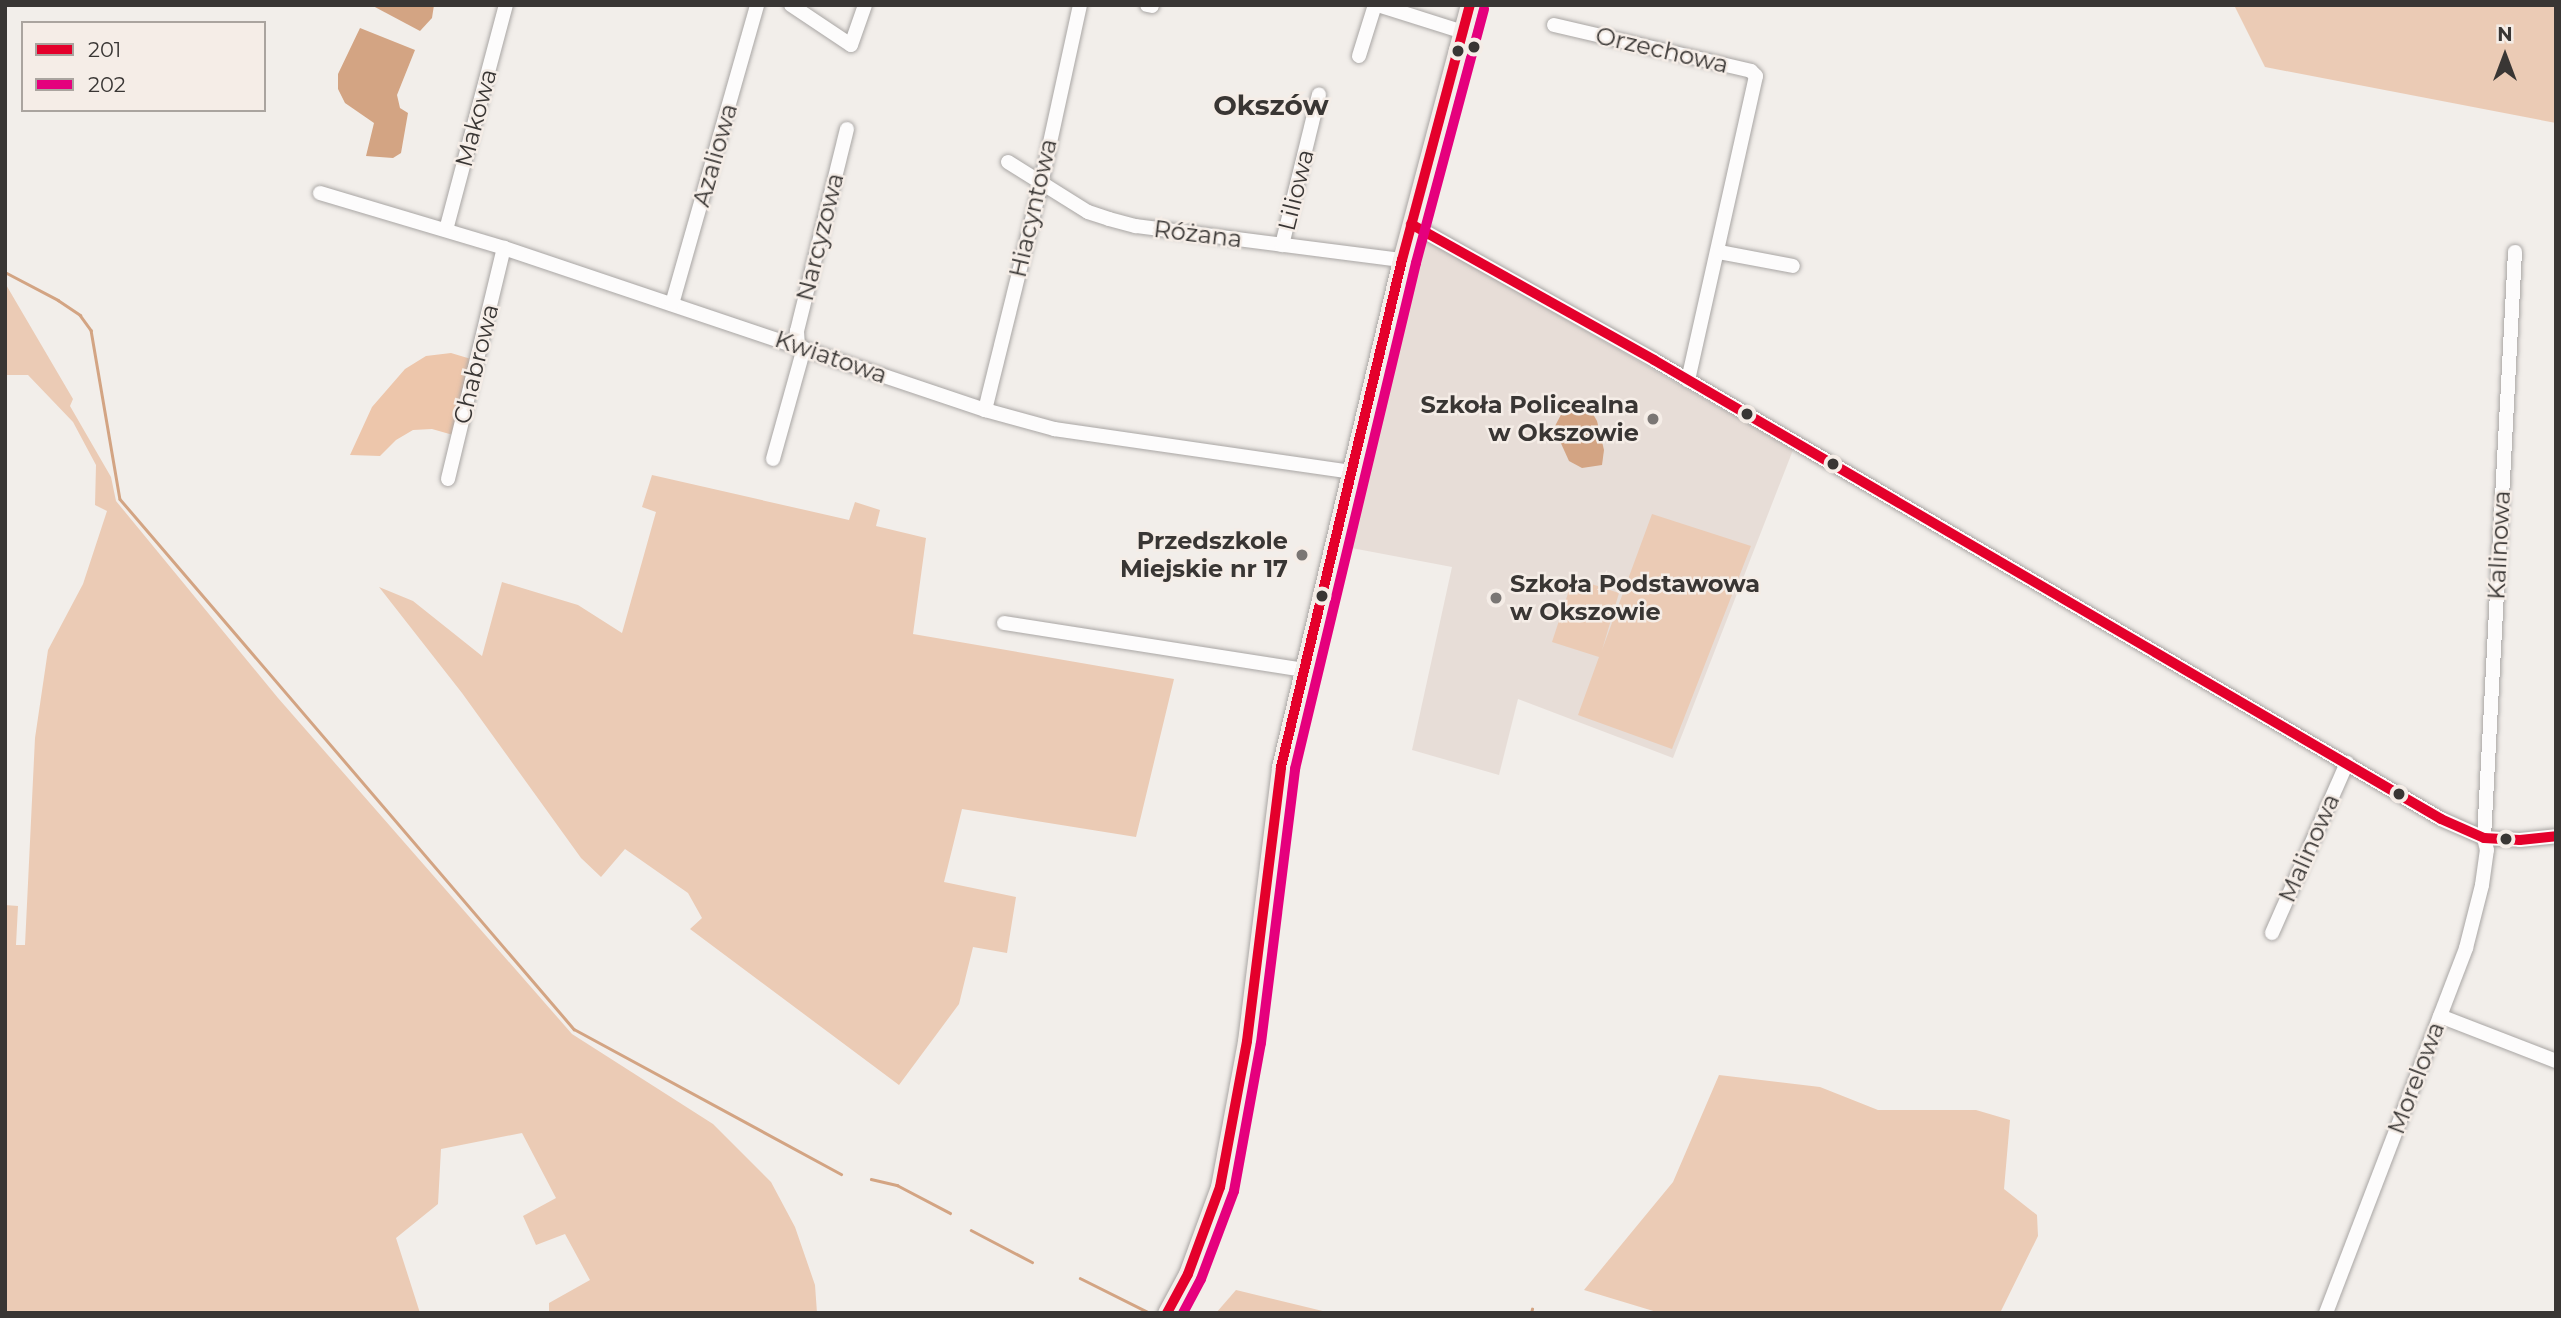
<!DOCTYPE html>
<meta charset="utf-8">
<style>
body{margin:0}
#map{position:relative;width:2561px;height:1318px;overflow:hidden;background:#f2eeea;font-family:Montserrat,sans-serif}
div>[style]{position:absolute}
.built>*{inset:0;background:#e7ddd7}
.green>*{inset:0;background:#ebcbb5}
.forest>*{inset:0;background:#edc6ab}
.water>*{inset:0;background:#d3a483}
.stream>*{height:2.5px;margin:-1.25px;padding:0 1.25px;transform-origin:1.25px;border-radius:1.25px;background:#d3a483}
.roads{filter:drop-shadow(0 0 2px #a9a6a4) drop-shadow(0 0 2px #a9a6a4)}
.minor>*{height:14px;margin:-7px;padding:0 7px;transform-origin:7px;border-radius:7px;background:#fdfcfc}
.major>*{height:19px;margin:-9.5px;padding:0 9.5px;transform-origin:9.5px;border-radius:9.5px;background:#f4eeea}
.bus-1>*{height:10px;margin:-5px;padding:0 5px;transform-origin:5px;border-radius:5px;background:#e4002b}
.bus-2>*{height:10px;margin:-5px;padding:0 5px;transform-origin:5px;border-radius:5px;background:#e5007d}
.dots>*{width:19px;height:19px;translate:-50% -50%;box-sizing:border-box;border:4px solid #f5ede7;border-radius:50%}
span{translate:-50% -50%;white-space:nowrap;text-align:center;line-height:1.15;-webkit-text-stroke:5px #f5ede7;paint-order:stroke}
.street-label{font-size:24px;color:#393634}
.poi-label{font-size:24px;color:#393634;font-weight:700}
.right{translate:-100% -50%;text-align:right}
.left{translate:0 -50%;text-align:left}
.quarter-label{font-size:28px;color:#393634;font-weight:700}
.frame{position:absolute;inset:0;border:7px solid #393634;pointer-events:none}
.legend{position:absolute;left:21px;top:21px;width:245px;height:91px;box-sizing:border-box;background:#f5ede7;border:2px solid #aaa49f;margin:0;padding:9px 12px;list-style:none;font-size:21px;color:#393634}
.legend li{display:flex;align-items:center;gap:14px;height:35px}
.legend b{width:35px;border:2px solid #aaa49f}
.north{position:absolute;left:2470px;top:21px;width:70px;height:70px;-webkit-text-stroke:5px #f5ede7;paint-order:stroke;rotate:0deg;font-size:19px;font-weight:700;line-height:28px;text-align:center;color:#393634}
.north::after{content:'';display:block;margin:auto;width:24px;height:32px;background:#393634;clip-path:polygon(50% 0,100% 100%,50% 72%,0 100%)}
</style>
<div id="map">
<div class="built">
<div style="clip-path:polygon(1415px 233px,1793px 450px,1673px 758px,1518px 699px,1499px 775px,1412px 750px,1452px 567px,1341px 546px)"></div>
</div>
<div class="green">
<div style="clip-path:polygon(2234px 5px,2556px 5px,2556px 123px,2265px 67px)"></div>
<div style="clip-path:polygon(5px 283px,73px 399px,70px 406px,111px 477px,116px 501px,278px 698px,572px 1034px,713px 1124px,771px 1182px,795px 1227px,815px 1285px,817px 1313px,549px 1313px,549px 1303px,590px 1280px,565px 1234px,536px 1245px,523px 1216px,556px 1198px,522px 1133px,441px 1149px,438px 1204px,396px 1238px,420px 1313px,5px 1313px,5px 905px,18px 906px,16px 945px,25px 945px,35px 738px,48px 650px,83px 584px,107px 511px,95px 505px,96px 465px,73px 422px,28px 375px,5px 375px)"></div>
<div style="clip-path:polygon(652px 475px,849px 520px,855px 502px,880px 510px,876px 526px,926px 538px,913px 634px,1174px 679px,1136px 837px,962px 809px,944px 882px,1016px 897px,1007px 953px,973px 947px,959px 1004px,899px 1085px,690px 929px,702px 918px,688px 893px,625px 849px,601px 877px,581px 858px,462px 693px,379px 587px,413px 601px,482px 656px,502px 582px,578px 605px,622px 633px,656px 512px,642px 507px)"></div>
<div style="clip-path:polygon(1652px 514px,1751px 546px,1672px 749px,1578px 715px,1599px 657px,1552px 642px,1573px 578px,1619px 593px,1602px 650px)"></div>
<div style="clip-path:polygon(1719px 1075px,1820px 1087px,1878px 1110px,1976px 1110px,2010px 1120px,2004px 1189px,2037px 1215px,2038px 1236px,2000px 1313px,1660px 1313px,1584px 1290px,1673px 1182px)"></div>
<div style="clip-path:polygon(1236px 1290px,1331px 1313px,1216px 1313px)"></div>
</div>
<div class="forest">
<div style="clip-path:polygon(451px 353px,471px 359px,453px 435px,432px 429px,413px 430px,396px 440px,380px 456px,350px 455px,372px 407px,405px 369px,426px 356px)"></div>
</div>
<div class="water">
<div style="clip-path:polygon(434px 5px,432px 18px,420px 31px,373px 6px)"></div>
<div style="clip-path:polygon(360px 28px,415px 50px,397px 95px,400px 108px,408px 113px,401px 153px,393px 158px,366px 156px,374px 123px,345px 103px,338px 89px,338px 74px)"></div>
<div style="clip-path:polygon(1566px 405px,1589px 407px,1597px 421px,1604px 450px,1602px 465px,1582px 468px,1569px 461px,1554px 428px)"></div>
</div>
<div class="stream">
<div style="left:5px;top:272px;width:60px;rotate:27.8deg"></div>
<div style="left:58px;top:300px;width:27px;rotate:34deg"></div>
<div style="left:80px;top:315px;width:19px;rotate:54deg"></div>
<div style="left:91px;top:330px;width:171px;rotate:80.3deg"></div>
<div style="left:120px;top:499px;width:698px;rotate:49.42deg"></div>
<div style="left:574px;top:1029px;width:304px;rotate:28.5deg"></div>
<div style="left:871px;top:1179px;width:27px;rotate:13deg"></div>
<div style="left:897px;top:1185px;width:60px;rotate:27.8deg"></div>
<div style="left:971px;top:1230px;width:69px;rotate:27.7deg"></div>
<div style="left:1080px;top:1278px;width:78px;rotate:26.6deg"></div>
<div style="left:1531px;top:1313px;width:4px;rotate:-76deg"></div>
</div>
<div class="roads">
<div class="minor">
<div style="left:791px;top:5px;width:72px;rotate:33.7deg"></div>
<div style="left:851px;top:45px;width:42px;rotate:-70.7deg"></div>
<div style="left:1147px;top:5px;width:5px;rotate:11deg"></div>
<div style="left:1378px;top:5px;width:89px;rotate:17.6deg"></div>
<div style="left:1554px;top:25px;width:202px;rotate:13.1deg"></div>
<div style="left:1751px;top:71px;width:7px;rotate:45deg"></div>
<div style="left:1756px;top:76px;width:312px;rotate:102.6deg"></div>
<div style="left:1359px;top:56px;width:53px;rotate:-72.6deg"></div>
<div style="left:1008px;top:162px;width:94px;rotate:32deg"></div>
<div style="left:1088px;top:212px;width:22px;rotate:18deg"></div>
<div style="left:1109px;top:219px;width:28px;rotate:15deg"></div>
<div style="left:1136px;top:226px;width:268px;rotate:7.3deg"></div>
<div style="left:320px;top:193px;width:192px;rotate:16.6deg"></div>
<div style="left:504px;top:248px;width:508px;rotate:18.61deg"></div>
<div style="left:985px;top:410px;width:72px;rotate:15.4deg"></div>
<div style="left:1054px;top:429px;width:302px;rotate:8.2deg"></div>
<div style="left:1411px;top:224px;width:278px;rotate:29.2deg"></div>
<div style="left:1654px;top:360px;width:911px;rotate:30.25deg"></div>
<div style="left:2441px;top:819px;width:47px;rotate:23.8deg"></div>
<div style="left:2484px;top:838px;width:36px;rotate:3deg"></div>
<div style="left:2520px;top:840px;width:36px;rotate:-6deg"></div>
<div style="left:446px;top:230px;width:233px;rotate:-75.1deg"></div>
<div style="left:1282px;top:245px;width:155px;rotate:-76.2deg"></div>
<div style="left:1719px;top:252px;width:75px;rotate:10.7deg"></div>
<div style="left:672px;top:304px;width:311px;rotate:-74.1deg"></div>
<div style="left:798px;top:346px;width:15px;rotate:-94deg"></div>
<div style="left:797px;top:331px;width:208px;rotate:-76.1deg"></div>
<div style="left:985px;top:410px;width:233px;rotate:-76.1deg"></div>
<div style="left:1041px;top:184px;width:183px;rotate:-77.7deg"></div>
<div style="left:773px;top:459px;width:115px;rotate:-74.4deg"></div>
<div style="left:448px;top:479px;width:238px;rotate:-76.4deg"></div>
<div style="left:1004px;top:623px;width:305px;rotate:8.9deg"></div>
<div style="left:2272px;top:933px;width:186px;rotate:-66.2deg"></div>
<div style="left:2440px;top:1016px;width:124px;rotate:21.2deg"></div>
<div style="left:2326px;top:1313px;width:391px;rotate:-69deg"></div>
<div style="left:2466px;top:948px;width:65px;rotate:-75.7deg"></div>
<div style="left:2482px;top:885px;width:35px;rotate:-82deg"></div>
<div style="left:2487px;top:850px;width:12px;rotate:-104deg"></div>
<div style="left:2484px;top:838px;width:587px;rotate:-86.97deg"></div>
</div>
<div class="major">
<div style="left:1167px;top:1313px;width:44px;rotate:-61.7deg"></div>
<div style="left:1188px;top:1274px;width:93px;rotate:-69.8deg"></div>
<div style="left:1220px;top:1187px;width:148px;rotate:-79.5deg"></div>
<div style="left:1247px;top:1041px;width:276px;rotate:-82.9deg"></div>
<div style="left:1281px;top:767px;width:521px;rotate:-76.58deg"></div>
<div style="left:1402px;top:260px;width:264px;rotate:-75.1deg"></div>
</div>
</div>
<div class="bus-1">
<div style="left:1411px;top:224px;width:278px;rotate:29.2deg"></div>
<div style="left:1654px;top:360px;width:911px;rotate:30.25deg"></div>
<div style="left:2441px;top:819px;width:47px;rotate:23.8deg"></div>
<div style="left:2484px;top:838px;width:36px;rotate:3deg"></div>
<div style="left:2520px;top:840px;width:36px;rotate:-6deg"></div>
<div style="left:1167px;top:1313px;width:44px;rotate:-61.7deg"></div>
<div style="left:1188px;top:1274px;width:93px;rotate:-69.8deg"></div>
<div style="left:1220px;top:1187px;width:148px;rotate:-79.5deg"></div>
<div style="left:1247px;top:1041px;width:276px;rotate:-82.9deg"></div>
<div style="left:1281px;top:767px;width:521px;rotate:-76.58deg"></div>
<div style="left:1402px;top:260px;width:264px;rotate:-75.1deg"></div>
</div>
<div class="bus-2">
<div style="left:1183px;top:1313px;width:38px;rotate:-62deg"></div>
<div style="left:1201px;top:1279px;width:94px;rotate:-69.4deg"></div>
<div style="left:1234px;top:1191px;width:150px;rotate:-79.7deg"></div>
<div style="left:1261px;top:1043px;width:276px;rotate:-82.9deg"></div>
<div style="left:1295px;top:769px;width:520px;rotate:-76.55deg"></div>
<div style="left:1416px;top:263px;width:263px;rotate:-75deg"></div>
</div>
<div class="dots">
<div style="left:1474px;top:47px;background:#393634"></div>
<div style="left:1458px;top:51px;background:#393634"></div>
<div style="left:1747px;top:414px;background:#393634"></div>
<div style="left:1653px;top:419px;background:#7a7674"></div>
<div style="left:1833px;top:464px;background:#393634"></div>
<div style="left:1302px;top:555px;background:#7a7674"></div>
<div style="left:1322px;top:596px;background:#393634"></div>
<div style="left:1496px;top:598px;background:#7a7674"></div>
<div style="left:2399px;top:794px;background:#393634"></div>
<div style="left:2506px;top:839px;background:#393634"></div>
</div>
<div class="street-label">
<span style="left:1662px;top:50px;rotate:13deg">Orzechowa</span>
<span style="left:476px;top:118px;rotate:-75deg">Makowa</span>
<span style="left:715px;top:155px;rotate:-74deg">Azaliowa</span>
<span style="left:1296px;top:190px;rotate:-76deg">Liliowa</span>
<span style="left:1033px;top:208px;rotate:-77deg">Hiacyntowa</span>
<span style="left:1198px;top:234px;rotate:7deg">Różana</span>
<span style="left:820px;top:237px;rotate:-76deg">Narcyzowa</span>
<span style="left:831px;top:357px;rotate:19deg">Kwiatowa</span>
<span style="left:476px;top:364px;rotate:-76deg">Chabrowa</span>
<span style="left:2499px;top:545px;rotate:-87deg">Kalinowa</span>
<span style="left:2309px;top:848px;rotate:-66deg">Malinowa</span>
<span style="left:2416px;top:1078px;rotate:-69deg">Morelowa</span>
</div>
<div class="poi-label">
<span class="right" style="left:1639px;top:419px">Szkoła Policealna<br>w Okszowie</span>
<span class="right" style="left:1288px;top:555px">Przedszkole<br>Miejskie nr 17</span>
<span class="left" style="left:1510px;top:598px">Szkoła Podstawowa<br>w Okszowie</span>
</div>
<div class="quarter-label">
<span style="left:1271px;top:105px">Okszów</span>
</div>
<div class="frame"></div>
<ul class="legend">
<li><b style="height:9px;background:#e4002b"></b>201</li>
<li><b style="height:9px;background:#e5007d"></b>202</li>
</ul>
<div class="north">N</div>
</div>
